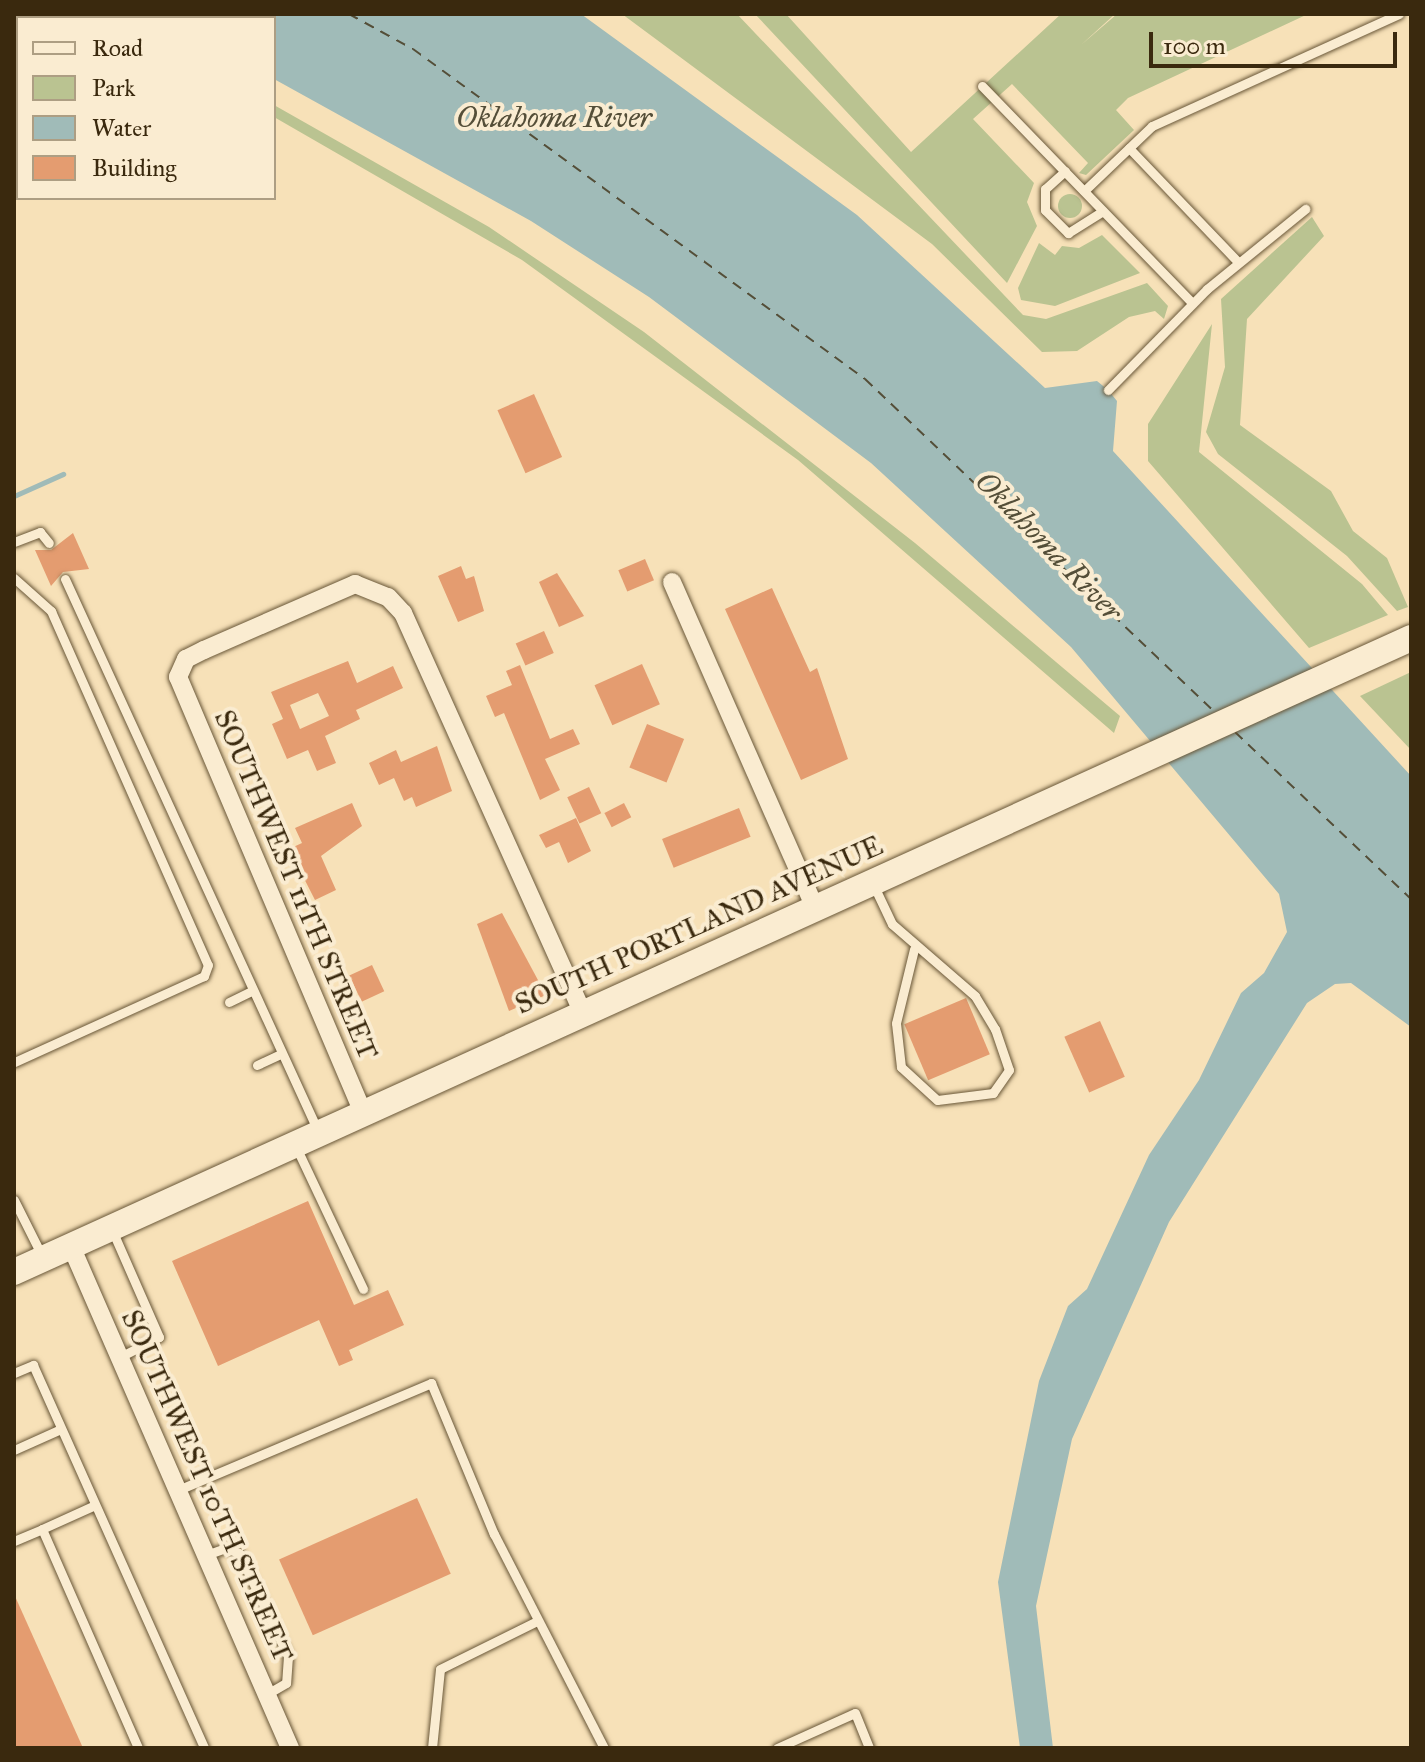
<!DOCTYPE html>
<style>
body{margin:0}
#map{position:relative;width:1425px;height:1762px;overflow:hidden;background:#f7e1b8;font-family:"IM FELL Great Primer",serif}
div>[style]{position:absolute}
.green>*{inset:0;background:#bac391}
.round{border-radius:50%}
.water>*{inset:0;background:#a0bbb8}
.stream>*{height:5px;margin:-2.5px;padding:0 2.5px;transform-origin:2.5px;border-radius:2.5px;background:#a0bbb8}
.ferry>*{height:2px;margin-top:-1px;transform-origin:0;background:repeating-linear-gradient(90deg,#544e38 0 10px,transparent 0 18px)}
.building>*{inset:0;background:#e49c70;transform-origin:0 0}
.roads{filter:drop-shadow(0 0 2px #695738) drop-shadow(0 0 2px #695738)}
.service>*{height:9px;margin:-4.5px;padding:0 4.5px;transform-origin:4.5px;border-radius:4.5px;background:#faecd1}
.minor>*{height:18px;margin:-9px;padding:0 9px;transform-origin:9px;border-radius:9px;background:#faecd1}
.secondary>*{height:26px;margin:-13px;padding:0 13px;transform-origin:13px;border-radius:13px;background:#faecd1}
span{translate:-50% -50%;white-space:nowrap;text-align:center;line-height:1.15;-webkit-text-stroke:8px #faecd1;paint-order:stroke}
.street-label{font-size:28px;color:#3a290e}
.water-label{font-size:30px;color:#544e38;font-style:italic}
.frame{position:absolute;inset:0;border:16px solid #3a290e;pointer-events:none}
.legend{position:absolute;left:16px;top:16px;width:260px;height:184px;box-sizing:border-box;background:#faecd1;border:2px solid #ad9e83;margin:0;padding:10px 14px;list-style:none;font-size:24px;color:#3a290e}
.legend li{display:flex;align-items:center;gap:16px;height:40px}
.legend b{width:40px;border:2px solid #ad9e83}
.scale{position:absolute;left:1149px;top:32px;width:248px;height:36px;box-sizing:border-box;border:4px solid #3a290e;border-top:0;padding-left:10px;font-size:24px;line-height:28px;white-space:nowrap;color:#3a290e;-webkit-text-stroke:6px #faecd1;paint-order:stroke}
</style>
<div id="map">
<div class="green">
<div style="clip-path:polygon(622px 14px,737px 14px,1023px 315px,1046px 319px,1147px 283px,1168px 306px,1164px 319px,1155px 311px,1129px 317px,1077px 351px,1042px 352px,932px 244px)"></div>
<div style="clip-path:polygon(755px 14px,786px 14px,911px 152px,1061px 14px,1115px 14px,1081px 45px,1117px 14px,1308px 14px,1128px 98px,1116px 110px,1134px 130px,1086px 175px,1079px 173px,1088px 163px,1012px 84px,973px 119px,1034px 183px,1027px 202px,1037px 226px,1007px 283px)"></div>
<div style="clip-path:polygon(274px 105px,489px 227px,644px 332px,915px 543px,1120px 716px,1114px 733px,798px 460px,522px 260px,274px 117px)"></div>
<div class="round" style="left:1058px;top:194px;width:24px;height:24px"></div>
<div style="clip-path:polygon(1312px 217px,1324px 236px,1247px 319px,1240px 425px,1331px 491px,1353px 531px,1387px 558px,1408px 607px,1397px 611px,1347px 556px,1218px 454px,1206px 432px,1225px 367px,1221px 299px)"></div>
<div style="clip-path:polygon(1102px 235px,1140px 273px,1055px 306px,1021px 300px,1018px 288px,1039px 243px,1055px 255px,1062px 246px,1079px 248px)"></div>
<div style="clip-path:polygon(1212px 324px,1199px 452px,1362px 584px,1388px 615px,1309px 648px,1148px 461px,1148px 424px)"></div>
<div style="clip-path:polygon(1411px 672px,1411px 750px,1360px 696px)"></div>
</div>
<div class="water">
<div style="clip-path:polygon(156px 14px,581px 14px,857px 215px,1045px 388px,1097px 381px,1108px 390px,1117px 401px,1113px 451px,1411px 776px,1411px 1027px,1351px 983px,1335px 984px,1307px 1003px,1169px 1222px,1072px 1439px,1036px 1606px,1053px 1748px,1020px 1748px,998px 1582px,1039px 1381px,1068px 1306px,1087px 1289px,1149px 1155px,1199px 1080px,1241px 993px,1264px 973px,1287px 932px,1279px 894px,1071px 647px,871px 463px,649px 297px,531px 221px,274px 79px,274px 18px)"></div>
</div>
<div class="stream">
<div style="left:14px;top:496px;width:54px;rotate:-24.2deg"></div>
</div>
<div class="ferry">
<div style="left:349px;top:14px;width:73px;rotate:28.7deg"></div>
<div style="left:413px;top:49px;width:560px;rotate:36.13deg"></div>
<div style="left:865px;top:379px;width:485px;rotate:43.6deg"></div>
<div style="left:1235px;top:732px;width:243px;rotate:43.5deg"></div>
</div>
<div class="building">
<div style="left:534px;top:394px;width:69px;height:40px;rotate:66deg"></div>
<div style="clip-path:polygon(73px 533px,89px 569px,63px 572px,51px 586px,35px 550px,51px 550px)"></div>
<div style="left:645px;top:559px;width:23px;height:29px;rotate:67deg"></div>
<div style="clip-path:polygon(461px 566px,466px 579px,474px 576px,484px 611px,458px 622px,438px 576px)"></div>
<div style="clip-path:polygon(557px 573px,584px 616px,559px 627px,539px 582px)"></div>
<div style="clip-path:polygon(772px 588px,810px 672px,817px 668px,848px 759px,801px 780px,725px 609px)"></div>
<div style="left:544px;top:631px;width:24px;height:31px;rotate:66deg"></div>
<div style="clip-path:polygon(evenodd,348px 661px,357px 683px,393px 666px,403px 688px,356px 710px,360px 719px,325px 736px,336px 763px,317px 771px,308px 750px,287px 759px,272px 724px,283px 719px,271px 692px,348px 661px,318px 693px,329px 716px,300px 729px,290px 705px,318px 693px)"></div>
<div style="left:642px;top:664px;width:44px;height:52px;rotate:66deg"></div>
<div style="clip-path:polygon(520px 665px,550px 739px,573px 729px,580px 744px,545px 759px,560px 790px,540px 800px,504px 713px,495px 717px,486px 696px,512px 685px,506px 671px)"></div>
<div style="left:647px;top:724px;width:40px;height:47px;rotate:22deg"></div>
<div style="clip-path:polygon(437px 746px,452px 791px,416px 807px,412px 797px,404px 801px,394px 778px,379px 785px,369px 763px,396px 750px,401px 762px)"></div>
<div style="left:589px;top:787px;width:29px;height:24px;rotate:65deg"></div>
<div style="clip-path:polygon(352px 803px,362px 826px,321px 856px,336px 890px,315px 900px,289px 849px,302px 843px,295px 828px)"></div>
<div style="left:624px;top:803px;width:16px;height:22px;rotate:63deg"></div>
<div style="left:739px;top:808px;width:31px;height:83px;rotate:68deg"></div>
<div style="clip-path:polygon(576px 818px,591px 851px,568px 863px,559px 842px,546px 848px,539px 835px)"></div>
<div style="clip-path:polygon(502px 913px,546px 995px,509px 1011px,477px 924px)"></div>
<div style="left:372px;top:965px;width:29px;height:25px;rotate:65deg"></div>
<div style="left:966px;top:998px;width:61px;height:67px;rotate:67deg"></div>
<div style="left:1100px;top:1021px;width:61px;height:39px;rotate:66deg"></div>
<div style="clip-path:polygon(308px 1201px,354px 1305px,388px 1290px,404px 1325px,349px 1350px,353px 1360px,339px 1366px,319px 1320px,218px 1366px,172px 1261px)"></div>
<div style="left:417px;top:1498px;width:83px;height:151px;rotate:66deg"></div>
<div style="clip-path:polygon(14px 1594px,83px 1748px,14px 1748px)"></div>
</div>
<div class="roads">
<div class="service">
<div style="left:982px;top:86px;width:302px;rotate:45.9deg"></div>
<div style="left:1129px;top:148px;width:158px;rotate:46.3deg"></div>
<div style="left:1065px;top:171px;width:27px;rotate:138deg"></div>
<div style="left:1045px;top:189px;width:21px;rotate:90deg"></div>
<div style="left:1045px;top:210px;width:33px;rotate:45deg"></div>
<div style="left:1068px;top:233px;width:41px;rotate:-32.2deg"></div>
<div style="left:1084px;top:191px;width:94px;rotate:-43.7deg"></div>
<div style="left:1152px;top:126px;width:271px;rotate:-24.4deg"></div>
<div style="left:1108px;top:390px;width:141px;rotate:-45.6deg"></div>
<div style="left:1207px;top:289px;width:127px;rotate:-39.2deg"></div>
<div style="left:14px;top:542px;width:28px;rotate:-21deg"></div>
<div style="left:40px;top:532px;width:14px;rotate:51deg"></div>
<div style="left:14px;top:578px;width:50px;rotate:41.7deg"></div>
<div style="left:51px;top:611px;width:387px;rotate:66.1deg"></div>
<div style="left:208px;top:965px;width:12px;rotate:110deg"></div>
<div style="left:204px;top:976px;width:209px;rotate:155.6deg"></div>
<div style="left:65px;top:579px;width:607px;rotate:65.38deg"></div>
<div style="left:873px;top:884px;width:44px;rotate:64.6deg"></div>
<div style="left:892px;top:924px;width:110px;rotate:40.9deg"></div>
<div style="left:975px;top:996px;width:39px;rotate:59deg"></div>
<div style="left:995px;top:1029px;width:43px;rotate:71.1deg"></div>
<div style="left:1009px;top:1070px;width:28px;rotate:125deg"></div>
<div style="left:993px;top:1093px;width:56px;rotate:172.9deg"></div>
<div style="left:937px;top:1100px;width:49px;rotate:-137.5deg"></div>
<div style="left:901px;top:1067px;width:44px;rotate:-96.5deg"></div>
<div style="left:896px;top:1023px;width:76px;rotate:-76.3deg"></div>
<div style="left:229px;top:1002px;width:25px;rotate:-26deg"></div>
<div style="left:257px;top:1065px;width:26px;rotate:-25deg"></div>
<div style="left:296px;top:1147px;width:157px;rotate:64.7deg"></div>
<div style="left:14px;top:1200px;width:63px;rotate:63.4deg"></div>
<div style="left:112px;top:1230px;width:117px;rotate:66.3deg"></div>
<div style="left:159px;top:1337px;width:44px;rotate:152.9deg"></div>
<div style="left:14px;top:1373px;width:21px;rotate:-23deg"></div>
<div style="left:33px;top:1365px;width:419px;rotate:65.9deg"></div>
<div style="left:14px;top:1450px;width:51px;rotate:-24.1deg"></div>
<div style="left:178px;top:1490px;width:275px;rotate:-22.9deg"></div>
<div style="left:431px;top:1383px;width:164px;rotate:67.4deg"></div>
<div style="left:494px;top:1534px;width:241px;rotate:62.8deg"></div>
<div style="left:42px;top:1529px;width:58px;rotate:-24.4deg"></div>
<div style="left:14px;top:1541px;width:30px;rotate:-23deg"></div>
<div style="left:42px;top:1529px;width:239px;rotate:66.3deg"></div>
<div style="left:206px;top:1555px;width:20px;rotate:-20deg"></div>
<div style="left:225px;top:1548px;width:15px;rotate:20deg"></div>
<div style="left:239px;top:1553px;width:114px;rotate:64.6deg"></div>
<div style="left:288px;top:1656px;width:27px;rotate:94deg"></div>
<div style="left:286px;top:1683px;width:22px;rotate:150deg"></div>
<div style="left:432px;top:1748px;width:79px;rotate:-84.2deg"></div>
<div style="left:440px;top:1669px;width:106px;rotate:-26.3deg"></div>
<div style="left:777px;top:1748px;width:85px;rotate:-24.2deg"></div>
<div style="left:855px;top:1713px;width:38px;rotate:68deg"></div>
</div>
<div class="minor">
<div style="left:672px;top:582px;width:355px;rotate:66.3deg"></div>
<div style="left:364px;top:1115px;width:476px;rotate:-113deg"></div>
<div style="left:178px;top:677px;width:20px;rotate:-66deg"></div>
<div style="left:186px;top:659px;width:20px;rotate:-27deg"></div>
<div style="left:204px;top:650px;width:165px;rotate:-23.6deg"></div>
<div style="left:355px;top:584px;width:35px;rotate:22deg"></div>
<div style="left:388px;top:597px;width:22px;rotate:47deg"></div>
<div style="left:403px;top:613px;width:436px;rotate:65.8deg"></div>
<div style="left:71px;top:1246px;width:548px;rotate:66.43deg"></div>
</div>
<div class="secondary">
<div style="left:14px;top:1272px;width:1534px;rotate:-24.41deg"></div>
</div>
</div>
<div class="street-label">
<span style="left:296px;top:885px;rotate:67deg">SOUTHWEST 11TH STREET</span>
<span style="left:699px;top:925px;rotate:-24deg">SOUTH PORTLAND AVENUE</span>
<span style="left:207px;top:1486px;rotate:66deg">SOUTHWEST 10TH STREET</span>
</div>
<div class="water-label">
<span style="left:554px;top:117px">Oklahoma River</span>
<span style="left:1049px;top:546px;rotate:46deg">Oklahoma River</span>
</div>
<div class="frame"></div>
<ul class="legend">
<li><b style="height:10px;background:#faecd1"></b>Road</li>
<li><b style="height:22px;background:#bac391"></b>Park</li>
<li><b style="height:22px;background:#a0bbb8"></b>Water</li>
<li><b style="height:22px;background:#e49c70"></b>Building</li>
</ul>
<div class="scale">100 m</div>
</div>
